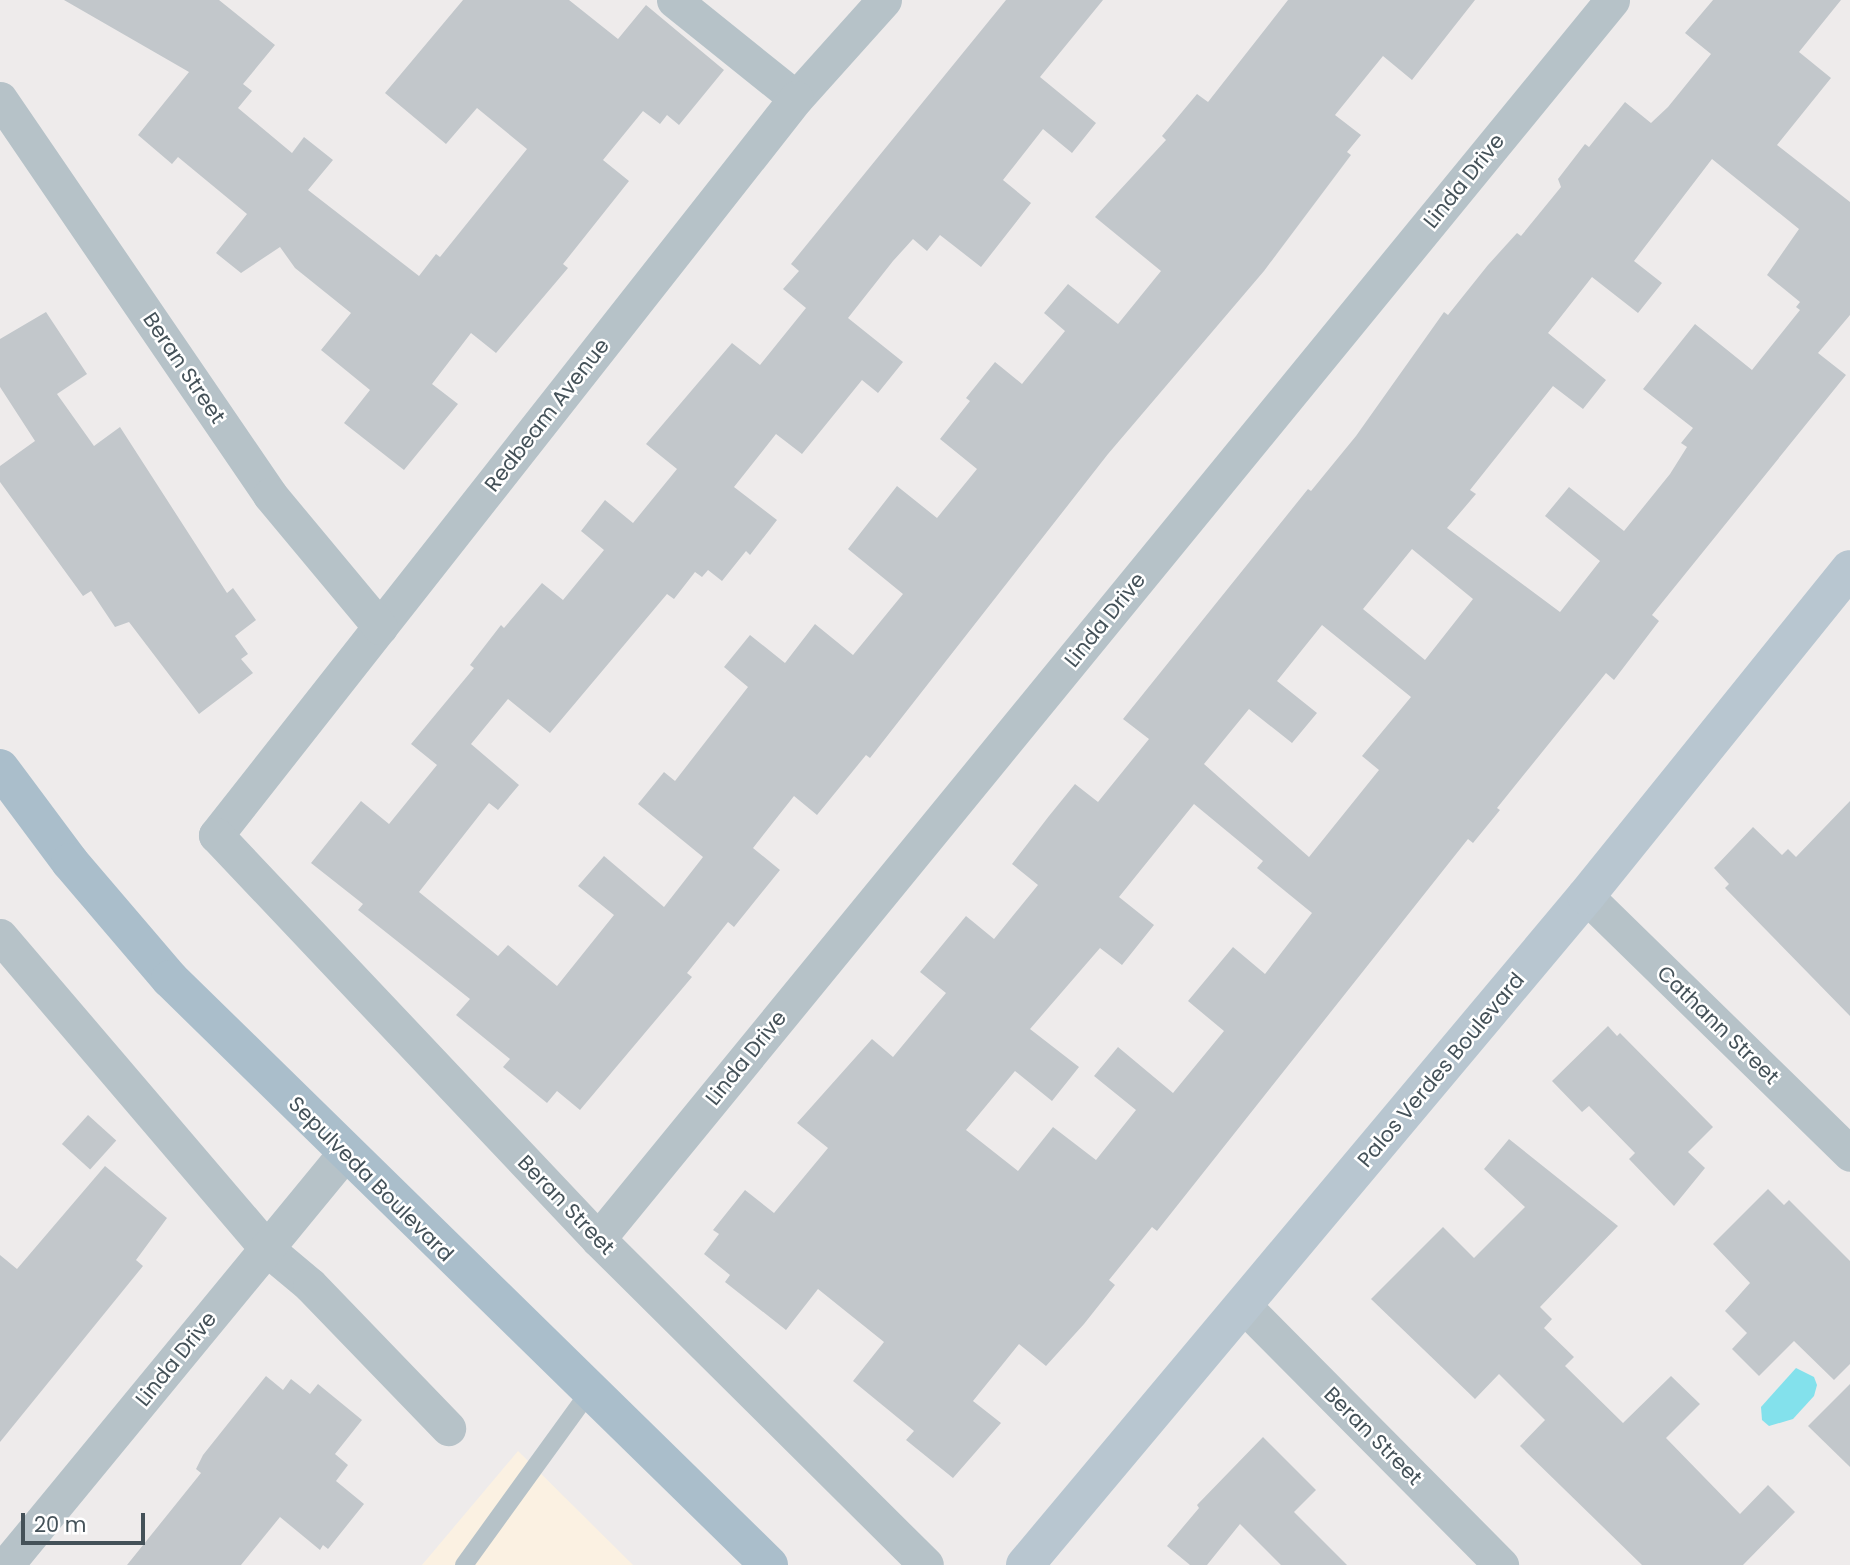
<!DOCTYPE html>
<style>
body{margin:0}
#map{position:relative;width:1850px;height:1565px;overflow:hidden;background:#eeebeb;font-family:Poppins,sans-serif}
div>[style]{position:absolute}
.commercial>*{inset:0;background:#fbf1e2}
.water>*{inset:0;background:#83e1ec}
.building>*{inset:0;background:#c2c7cb;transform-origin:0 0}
.lane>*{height:18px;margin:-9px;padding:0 9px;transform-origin:9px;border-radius:9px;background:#b6c2c8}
.street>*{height:35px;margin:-17.5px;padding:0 17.5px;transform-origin:17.5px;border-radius:17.5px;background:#b6c2c8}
.secondary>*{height:38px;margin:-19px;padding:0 19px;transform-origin:19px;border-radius:19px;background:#b8c6d0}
.primary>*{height:38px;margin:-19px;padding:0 19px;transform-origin:19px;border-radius:19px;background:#aabecb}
span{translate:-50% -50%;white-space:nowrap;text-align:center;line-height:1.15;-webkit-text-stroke:5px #fff;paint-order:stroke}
.street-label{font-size:21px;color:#445158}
.scale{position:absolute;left:21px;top:1513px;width:124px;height:32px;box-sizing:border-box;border:4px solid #445158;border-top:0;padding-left:9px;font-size:21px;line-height:24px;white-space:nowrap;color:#445158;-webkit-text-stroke:5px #fff;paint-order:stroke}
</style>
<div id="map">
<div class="commercial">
<div style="clip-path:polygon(518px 1451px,633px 1565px,422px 1565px)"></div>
</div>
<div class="water">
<div style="clip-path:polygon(1796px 1368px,1814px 1377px,1817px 1385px,1814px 1396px,1793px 1419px,1769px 1426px,1762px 1420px,1761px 1407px)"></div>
</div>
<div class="building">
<div style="clip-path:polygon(64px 0,219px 0,275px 45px,243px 84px,252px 91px,238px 108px,292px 153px,304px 137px,333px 160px,308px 190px,419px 276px,436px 254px,440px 257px,527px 149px,477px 108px,446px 144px,385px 93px,463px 0,569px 0,618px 39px,646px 5px,724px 70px,679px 125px,667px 115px,660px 124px,643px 111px,603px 160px,629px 181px,563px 264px,568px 268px,496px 353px,471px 333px,432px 384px,458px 404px,404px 470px,344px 423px,370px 390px,321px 350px,351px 313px,295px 268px,280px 247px,241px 273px,216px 253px,247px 214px,178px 157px,172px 164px,138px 135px,189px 72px)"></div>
<div style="clip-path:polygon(1006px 0,1103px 0,1040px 77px,1096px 123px,1072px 153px,1043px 129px,1003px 180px,1031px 203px,981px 267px,940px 235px,927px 251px,913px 239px,893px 261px,848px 318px,903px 362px,878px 393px,862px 380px,802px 454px,776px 434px,734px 487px,777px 520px,750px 555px,746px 551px,722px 581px,708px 570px,702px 577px,695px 572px,674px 599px,667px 594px,550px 733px,508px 699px,471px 744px,519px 785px,498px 810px,489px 803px,419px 892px,498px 956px,508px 945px,557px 986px,614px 915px,578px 886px,604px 856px,664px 907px,703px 857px,638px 804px,664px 772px,675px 781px,748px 687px,724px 667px,750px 635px,785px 663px,815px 624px,853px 655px,903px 594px,848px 549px,897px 486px,937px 518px,977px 469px,940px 439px,970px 401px,966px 398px,995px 362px,1022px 384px,1065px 331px,1044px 313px,1068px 284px,1118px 324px,1161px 271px,1095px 217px,1166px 140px,1162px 136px,1197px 94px,1208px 102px,1288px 0,1475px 0,1412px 80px,1383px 56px,1335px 115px,1361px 135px,1347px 152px,1351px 155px,1264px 271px,1108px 454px,870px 758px,866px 755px,817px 815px,794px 796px,753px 848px,780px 870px,734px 927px,728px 922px,687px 973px,692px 977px,580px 1110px,557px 1091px,547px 1103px,503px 1067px,510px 1059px,456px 1015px,470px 999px,358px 910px,363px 904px,311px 863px,361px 801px,389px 824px,437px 765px,411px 744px,474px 668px,470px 665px,501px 625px,504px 628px,542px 583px,563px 600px,604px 550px,581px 531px,605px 500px,633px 523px,677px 469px,646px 444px,732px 343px,760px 365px,806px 308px,783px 289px,799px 271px,791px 264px)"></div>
<div style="clip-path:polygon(evenodd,1713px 0,1841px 0,1799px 52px,1831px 78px,1777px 145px,1850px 202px,1850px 315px,1818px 353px,1846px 375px,1652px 615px,1659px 621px,1614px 680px,1606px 673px,1497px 808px,1500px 810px,1473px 843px,1468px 839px,1157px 1231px,1152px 1227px,1109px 1280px,1115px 1285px,1084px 1324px,1046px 1366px,1019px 1344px,973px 1401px,1001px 1423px,953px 1478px,906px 1440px,914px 1431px,853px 1381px,884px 1342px,818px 1289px,786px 1330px,725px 1282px,730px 1275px,704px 1254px,719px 1234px,713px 1230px,745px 1190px,774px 1213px,828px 1148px,797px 1123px,872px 1039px,893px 1057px,946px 993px,920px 972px,966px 916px,994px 939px,1038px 885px,1012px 864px,1049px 816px,1075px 784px,1098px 802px,1149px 739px,1123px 719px,1308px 489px,1311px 491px,1356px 436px,1444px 312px,1448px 315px,1488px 265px,1517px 233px,1521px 236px,1561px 187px,1558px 179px,1585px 144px,1589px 147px,1625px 102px,1651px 123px,1668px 107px,1711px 54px,1685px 33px,1713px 0,1712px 159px,1799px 229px,1767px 275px,1800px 302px,1796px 307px,1800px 310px,1752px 370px,1695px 324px,1643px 389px,1693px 428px,1681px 443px,1687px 447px,1670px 474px,1624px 531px,1569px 487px,1545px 516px,1600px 561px,1560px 612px,1447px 528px,1476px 494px,1470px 490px,1553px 386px,1583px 409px,1606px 380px,1548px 333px,1592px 277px,1638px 313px,1662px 283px,1634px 261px,1712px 159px,1713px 0,1412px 549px,1473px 599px,1425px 660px,1363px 609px,1412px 549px,1713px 0,1322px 625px,1411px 697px,1362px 756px,1379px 770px,1309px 857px,1204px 764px,1249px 709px,1292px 743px,1317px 713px,1277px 681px,1322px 625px,1713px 0,1194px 804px,1263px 861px,1257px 868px,1312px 913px,1265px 974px,1233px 947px,1188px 1001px,1224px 1031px,1173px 1093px,1118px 1047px,1094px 1076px,1136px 1110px,1096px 1160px,1053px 1127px,1018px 1171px,966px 1130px,1015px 1071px,1052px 1101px,1079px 1067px,1030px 1029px,1100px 948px,1122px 965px,1154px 925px,1119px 897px,1194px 804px)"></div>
<div style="clip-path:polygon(46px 312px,87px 374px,57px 394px,94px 446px,120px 427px,227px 593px,233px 588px,256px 620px,235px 636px,248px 654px,241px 659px,253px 673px,199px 714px,129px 622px,115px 627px,91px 591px,83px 596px,0 482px,0 466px,35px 441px,0 387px,0 339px)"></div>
<div style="clip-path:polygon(1850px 801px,1850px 1016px,1725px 888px,1729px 884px,1714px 868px,1753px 827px,1782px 855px,1788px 849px,1796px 857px)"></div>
<div style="clip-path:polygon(1608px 1026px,1617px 1036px,1620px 1033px,1713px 1127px,1688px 1152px,1705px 1168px,1674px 1206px,1629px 1159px,1635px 1153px,1589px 1106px,1582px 1112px,1552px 1081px)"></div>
<div style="left:88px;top:1115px;width:38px;height:39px;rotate:42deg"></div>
<div style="clip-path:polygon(1509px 1139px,1618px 1226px,1540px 1307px,1552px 1319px,1544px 1328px,1574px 1357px,1565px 1366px,1623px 1423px,1671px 1376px,1700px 1404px,1666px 1438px,1740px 1514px,1768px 1485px,1795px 1512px,1743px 1565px,1642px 1565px,1520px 1446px,1545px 1420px,1499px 1374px,1475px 1399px,1371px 1299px,1443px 1227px,1474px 1258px,1525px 1207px,1484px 1169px)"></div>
<div style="clip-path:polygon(105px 1166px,167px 1218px,136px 1260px,143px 1266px,0 1442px,0 1255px,17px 1269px)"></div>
<div style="clip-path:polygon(1768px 1189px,1784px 1205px,1789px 1200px,1850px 1261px,1850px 1364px,1834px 1380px,1794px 1341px,1759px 1376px,1732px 1349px,1747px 1333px,1725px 1311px,1750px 1283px,1713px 1244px)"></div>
<div style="clip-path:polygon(266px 1376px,283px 1390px,291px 1379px,310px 1394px,318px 1384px,362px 1420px,335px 1454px,348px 1465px,336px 1481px,364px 1504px,328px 1549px,323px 1545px,320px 1550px,280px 1517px,241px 1565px,127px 1565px,201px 1473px,196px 1469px,203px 1455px)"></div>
<div style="clip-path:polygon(1850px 1384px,1850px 1467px,1808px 1426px)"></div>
<div style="clip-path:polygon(1263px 1437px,1316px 1490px,1294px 1512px,1347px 1565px,1281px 1565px,1240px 1524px,1207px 1565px,1190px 1565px,1167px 1546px,1199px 1508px,1197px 1505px)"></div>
</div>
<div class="lane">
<div style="left:464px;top:1565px;width:215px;rotate:-54.1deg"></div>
</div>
<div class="street">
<div style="left:674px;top:0;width:156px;rotate:38.8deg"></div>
<div style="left:884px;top:0;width:132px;rotate:131.9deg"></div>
<div style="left:796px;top:98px;width:938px;rotate:128.2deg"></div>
<div style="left:216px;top:835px;width:556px;rotate:46.6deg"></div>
<div style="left:598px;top:1239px;width:462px;rotate:44.8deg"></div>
<div style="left:0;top:99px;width:479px;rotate:55.7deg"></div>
<div style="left:270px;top:495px;width:172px;rotate:50.2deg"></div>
<div style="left:1586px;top:896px;width:369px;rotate:44.3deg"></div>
<div style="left:0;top:936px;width:411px;rotate:49.5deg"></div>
<div style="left:267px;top:1249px;width:56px;rotate:39.9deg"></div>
<div style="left:310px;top:1285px;width:199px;rotate:46deg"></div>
<div style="left:598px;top:1239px;width:1601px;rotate:-50.7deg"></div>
<div style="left:1244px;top:1306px;width:365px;rotate:45.2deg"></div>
<div style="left:6px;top:1565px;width:534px;rotate:-50.55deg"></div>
</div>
<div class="secondary">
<div style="left:1025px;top:1565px;width:873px;rotate:-50.02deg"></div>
<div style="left:1586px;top:896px;width:420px;rotate:-51.1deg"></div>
</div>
<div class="primary">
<div style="left:0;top:768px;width:117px;rotate:53.3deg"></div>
<div style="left:70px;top:862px;width:154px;rotate:49.5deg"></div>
<div style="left:170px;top:979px;width:838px;rotate:44.37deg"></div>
</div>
<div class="street-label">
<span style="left:1464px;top:181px;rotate:-51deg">Linda Drive</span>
<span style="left:184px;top:368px;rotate:56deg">Beran Street</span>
<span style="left:547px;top:415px;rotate:-52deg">Redbeam Avenue</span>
<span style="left:1105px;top:620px;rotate:-51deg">Linda Drive</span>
<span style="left:1718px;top:1025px;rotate:44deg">Cathann Street</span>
<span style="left:746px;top:1058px;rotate:-51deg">Linda Drive</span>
<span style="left:1441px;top:1070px;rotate:-50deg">Palos Verdes Boulevard</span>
<span style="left:371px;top:1179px;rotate:45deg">Sepulveda Boulevard</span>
<span style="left:566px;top:1205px;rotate:46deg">Beran Street</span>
<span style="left:176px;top:1359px;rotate:-51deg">Linda Drive</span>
<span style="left:1373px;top:1436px;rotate:45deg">Beran Street</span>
</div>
<div class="scale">20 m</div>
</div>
